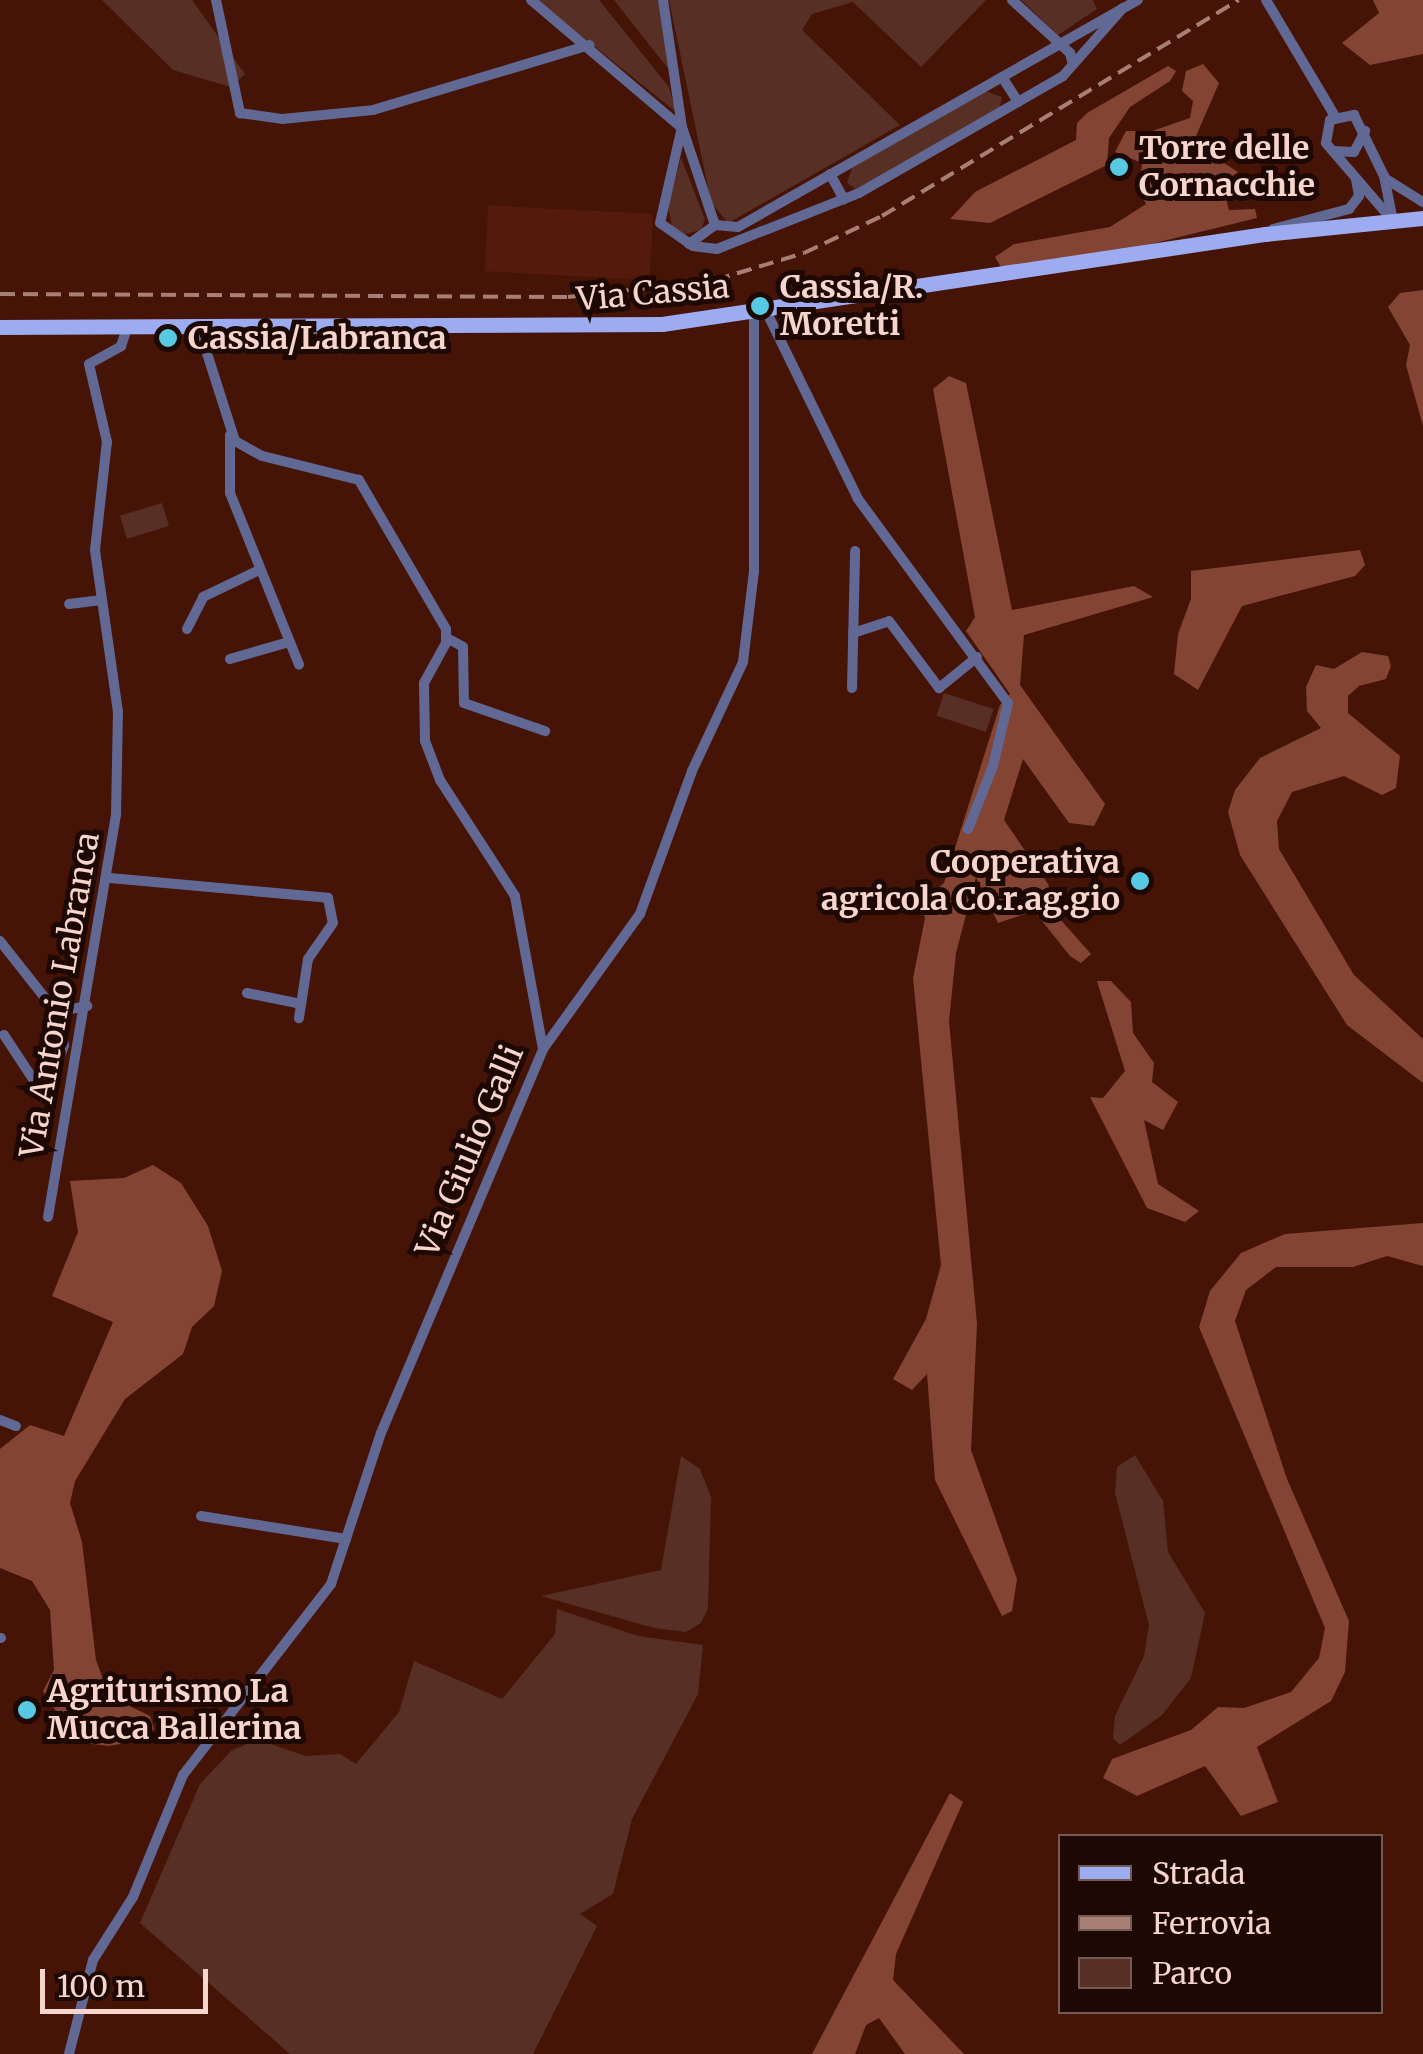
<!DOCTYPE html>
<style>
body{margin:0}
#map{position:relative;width:1423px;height:2054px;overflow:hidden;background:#451407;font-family:Merriweather,serif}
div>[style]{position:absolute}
.built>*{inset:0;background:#541b0c;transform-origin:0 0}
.green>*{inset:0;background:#582f24;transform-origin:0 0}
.forest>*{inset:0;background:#834433}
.minor>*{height:10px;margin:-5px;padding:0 5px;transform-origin:5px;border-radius:5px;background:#606893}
.primary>*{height:15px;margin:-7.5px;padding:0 7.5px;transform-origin:7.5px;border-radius:7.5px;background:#9dabf1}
.rail>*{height:4px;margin-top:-2px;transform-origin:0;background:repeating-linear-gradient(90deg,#a77f74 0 15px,transparent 0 23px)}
.dots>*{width:28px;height:28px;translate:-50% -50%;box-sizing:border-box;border:5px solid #1d0804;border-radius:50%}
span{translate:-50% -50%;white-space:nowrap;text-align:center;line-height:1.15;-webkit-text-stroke:10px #1d0804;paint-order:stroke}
.poi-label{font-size:32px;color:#f6d5cc;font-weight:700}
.left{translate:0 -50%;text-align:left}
.right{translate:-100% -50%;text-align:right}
.street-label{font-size:32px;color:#f6d5cc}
.legend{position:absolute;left:1058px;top:1834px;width:325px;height:180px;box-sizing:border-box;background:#1d0804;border:2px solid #745a54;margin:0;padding:12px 18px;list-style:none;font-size:30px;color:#f6d5cc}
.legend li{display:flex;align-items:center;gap:20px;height:50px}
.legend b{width:50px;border:2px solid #745a54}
.scale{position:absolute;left:40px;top:1969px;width:168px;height:45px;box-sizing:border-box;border:5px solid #f6d5cc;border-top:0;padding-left:12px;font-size:30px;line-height:35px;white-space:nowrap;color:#f6d5cc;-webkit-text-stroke:8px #1d0804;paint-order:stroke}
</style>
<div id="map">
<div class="built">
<div style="left:653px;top:214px;width:66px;height:165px;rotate:93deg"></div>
</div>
<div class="green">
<div style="clip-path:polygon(102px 0,192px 0,245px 74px,231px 87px,173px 70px)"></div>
<div style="clip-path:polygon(537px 0,599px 0,669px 87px,676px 112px)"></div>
<div style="clip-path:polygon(614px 0,659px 0,670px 71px)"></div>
<div style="clip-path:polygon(669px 0,986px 0,921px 67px,853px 2px,812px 14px,802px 30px,900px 125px,728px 223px,711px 202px)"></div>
<div style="clip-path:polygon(1021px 0,1093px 0,1097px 9px,1058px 35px)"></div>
<div style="clip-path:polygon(985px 91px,1002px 97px,999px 110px,856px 189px,847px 183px,852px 168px)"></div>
<div style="clip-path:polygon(681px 158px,705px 219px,701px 230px,685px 234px,672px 226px,668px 207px)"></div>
<div style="left:162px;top:503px;width:24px;height:44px;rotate:73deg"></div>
<div style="left:944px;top:693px;width:52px;height:24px;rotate:18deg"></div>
<div style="clip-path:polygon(1135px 1455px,1163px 1501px,1168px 1552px,1205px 1613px,1191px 1678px,1162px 1715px,1120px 1745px,1113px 1738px,1115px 1716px,1144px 1656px,1149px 1625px,1115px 1493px,1117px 1467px)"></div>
<div style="clip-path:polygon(681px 1456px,700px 1469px,711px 1497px,708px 1608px,701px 1623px,686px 1632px,654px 1628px,541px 1596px,661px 1570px)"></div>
<div style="clip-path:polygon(557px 1609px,638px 1636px,703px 1645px,698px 1694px,632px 1819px,613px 1894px,580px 1914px,597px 1926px,533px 2054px,290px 2054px,140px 1923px,200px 1784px,231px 1751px,257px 1739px,305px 1756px,340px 1754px,356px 1764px,399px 1712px,414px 1661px,502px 1699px,555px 1634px)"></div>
</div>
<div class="forest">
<div style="clip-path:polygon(1373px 0,1423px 0,1423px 54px,1370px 65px,1342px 43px,1379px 13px)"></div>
<div style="clip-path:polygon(1203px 64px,1219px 83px,1193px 143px,1238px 172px,1222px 184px,1229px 210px,1255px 209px,1257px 218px,1102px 256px,1001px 267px,995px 257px,1014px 244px,1110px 227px,1146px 204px,1139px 190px,1142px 163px,1115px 152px,1126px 131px,1152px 131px,1190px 118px,1193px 101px,1182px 91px,1186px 71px)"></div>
<div style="clip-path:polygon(1168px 66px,1176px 71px,1170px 81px,1130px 107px,1109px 138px,1107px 165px,990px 223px,950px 219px,975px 192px,1076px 140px,1077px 123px,1087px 113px)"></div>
<div style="clip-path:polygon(1423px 290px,1423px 426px,1406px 365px,1410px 345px,1388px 307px,1400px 293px)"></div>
<div style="clip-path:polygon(949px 376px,966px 383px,1012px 610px,1134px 586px,1153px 597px,1024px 635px,1020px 685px,1105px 804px,1094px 826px,1069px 823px,1023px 759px,1004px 820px,1048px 884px,1060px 919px,1091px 954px,1081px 963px,1070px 956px,1034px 911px,998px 923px,976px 877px,956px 953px,949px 1021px,977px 1324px,971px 1450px,1017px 1579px,1012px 1611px,1002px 1616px,935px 1480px,927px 1374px,912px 1390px,893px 1379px,926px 1319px,941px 1265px,913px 978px,925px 918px,920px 903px,944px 883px,1000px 705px,1010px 694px,966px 631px,975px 617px,933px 389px)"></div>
<div style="clip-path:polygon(1360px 550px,1365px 565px,1355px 576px,1242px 606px,1198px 690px,1174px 674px,1178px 634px,1191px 599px,1191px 571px)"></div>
<div style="clip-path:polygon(1362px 652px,1388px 656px,1391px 666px,1386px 679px,1359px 686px,1348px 696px,1348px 713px,1400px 756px,1396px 788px,1382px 795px,1344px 776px,1292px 792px,1277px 821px,1279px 849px,1354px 975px,1423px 1039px,1423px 1083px,1347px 1025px,1240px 855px,1228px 812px,1235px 790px,1260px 758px,1321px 728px,1307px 711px,1306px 687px,1316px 665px,1334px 669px)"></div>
<div style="clip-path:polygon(1097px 981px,1111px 981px,1131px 1002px,1133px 1033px,1154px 1063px,1152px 1082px,1178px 1102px,1163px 1130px,1144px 1120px,1158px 1184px,1199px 1211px,1185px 1222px,1147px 1208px,1090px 1097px,1103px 1098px,1125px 1071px)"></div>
<div style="clip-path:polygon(153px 1165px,181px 1183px,208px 1226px,222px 1271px,214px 1306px,192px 1327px,183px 1354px,125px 1399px,75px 1481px,70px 1503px,82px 1542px,96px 1660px,109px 1696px,150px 1716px,154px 1729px,146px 1739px,109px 1746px,76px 1742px,43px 1691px,54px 1670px,50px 1610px,32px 1581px,0 1568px,0 1449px,30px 1425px,64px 1436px,113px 1322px,52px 1296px,78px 1232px,70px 1181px,124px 1178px)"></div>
<div style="clip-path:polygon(1423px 1223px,1423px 1266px,1387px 1256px,1353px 1267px,1276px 1267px,1246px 1290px,1235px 1321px,1287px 1479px,1349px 1621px,1345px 1672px,1331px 1701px,1257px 1747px,1278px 1802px,1241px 1816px,1205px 1766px,1137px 1796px,1103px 1778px,1112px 1759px,1191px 1730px,1218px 1707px,1244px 1708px,1291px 1692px,1319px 1658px,1325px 1628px,1199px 1327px,1210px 1291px,1241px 1253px,1285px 1234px)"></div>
<div style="clip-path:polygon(950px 1793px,963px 1802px,896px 1954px,893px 1980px,964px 2054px,905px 2054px,879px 2018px,866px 2025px,855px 2054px,812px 2054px)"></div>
</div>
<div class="minor">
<div style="left:216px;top:0;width:116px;rotate:78deg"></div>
<div style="left:240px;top:113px;width:42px;rotate:8.1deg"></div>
<div style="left:282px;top:119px;width:91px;rotate:-5.6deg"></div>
<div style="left:373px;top:110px;width:226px;rotate:-16.7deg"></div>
<div style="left:531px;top:0;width:197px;rotate:40.3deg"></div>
<div style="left:663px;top:0;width:128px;rotate:81.5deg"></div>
<div style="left:682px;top:127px;width:103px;rotate:71.4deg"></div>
<div style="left:1012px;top:0;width:79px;rotate:42.4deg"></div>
<div style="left:1070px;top:53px;width:12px;rotate:76deg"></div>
<div style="left:1266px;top:0;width:135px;rotate:59.3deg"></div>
<div style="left:1002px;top:77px;width:30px;rotate:57deg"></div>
<div style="left:1354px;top:115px;width:68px;rotate:63.8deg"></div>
<div style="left:1384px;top:176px;width:46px;rotate:78.7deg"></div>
<div style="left:1393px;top:221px;width:103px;rotate:-130.7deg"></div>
<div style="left:1326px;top:143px;width:23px;rotate:-80deg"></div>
<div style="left:1330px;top:120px;width:25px;rotate:-12deg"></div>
<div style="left:682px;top:127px;width:98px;rotate:102.9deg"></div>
<div style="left:660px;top:223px;width:40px;rotate:34.9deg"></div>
<div style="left:693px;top:246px;width:24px;rotate:7deg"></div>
<div style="left:717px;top:249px;width:153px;rotate:-21.5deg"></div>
<div style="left:859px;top:193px;width:235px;rotate:-29.8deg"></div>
<div style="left:1063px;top:76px;width:91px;rotate:-48.6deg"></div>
<div style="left:1333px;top:151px;width:21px;rotate:3deg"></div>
<div style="left:1354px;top:152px;width:24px;rotate:-62deg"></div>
<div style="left:830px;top:174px;width:29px;rotate:61deg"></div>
<div style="left:1386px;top:179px;width:44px;rotate:31.9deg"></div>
<div style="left:715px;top:225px;width:23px;rotate:5deg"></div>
<div style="left:738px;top:227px;width:460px;rotate:-29.6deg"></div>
<div style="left:1273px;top:229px;width:79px;rotate:-14.7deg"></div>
<div style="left:1349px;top:209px;width:16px;rotate:-52deg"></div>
<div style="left:1359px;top:196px;width:17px;rotate:-100deg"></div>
<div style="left:689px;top:244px;width:32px;rotate:-36deg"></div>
<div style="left:766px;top:311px;width:209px;rotate:63.9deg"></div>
<div style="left:858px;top:499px;width:253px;rotate:53.7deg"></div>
<div style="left:1008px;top:703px;width:65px;rotate:103.4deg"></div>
<div style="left:993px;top:766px;width:68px;rotate:111.6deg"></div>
<div style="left:230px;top:435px;width:58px;rotate:90deg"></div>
<div style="left:230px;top:493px;width:185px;rotate:68.1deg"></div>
<div style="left:69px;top:604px;width:33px;rotate:-7deg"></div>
<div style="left:187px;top:629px;width:36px;rotate:-63deg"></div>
<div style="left:203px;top:597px;width:62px;rotate:-25.7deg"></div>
<div style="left:853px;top:633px;width:38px;rotate:-18deg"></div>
<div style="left:889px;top:621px;width:84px;rotate:53.3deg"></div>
<div style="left:939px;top:688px;width:49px;rotate:-39.2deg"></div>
<div style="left:447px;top:638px;width:18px;rotate:29deg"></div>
<div style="left:463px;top:647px;width:56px;rotate:89deg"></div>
<div style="left:464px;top:703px;width:86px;rotate:19.1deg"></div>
<div style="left:230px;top:659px;width:61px;rotate:-16.1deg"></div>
<div style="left:852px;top:688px;width:137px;rotate:-88.7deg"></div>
<div style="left:110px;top:878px;width:219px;rotate:5.2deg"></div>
<div style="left:328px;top:898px;width:25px;rotate:79deg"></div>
<div style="left:333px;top:923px;width:44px;rotate:124.8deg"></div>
<div style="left:308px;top:959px;width:60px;rotate:98.7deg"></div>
<div style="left:0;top:941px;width:90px;rotate:51.7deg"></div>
<div style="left:56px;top:1012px;width:32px;rotate:-11deg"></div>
<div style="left:247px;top:993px;width:55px;rotate:11.5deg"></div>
<div style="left:4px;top:1035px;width:77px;rotate:56.7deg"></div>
<div style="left:46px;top:1099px;width:57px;rotate:-71.6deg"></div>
<div style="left:64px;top:1045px;width:34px;rotate:-104deg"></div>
<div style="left:543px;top:1049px;width:166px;rotate:-54.3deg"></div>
<div style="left:640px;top:914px;width:152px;rotate:-70deg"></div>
<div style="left:692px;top:771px;width:120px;rotate:-64.9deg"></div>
<div style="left:743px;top:662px;width:92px;rotate:-83.1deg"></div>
<div style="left:754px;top:571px;width:259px;rotate:-90deg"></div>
<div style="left:48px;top:1217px;width:409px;rotate:-80.4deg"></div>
<div style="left:116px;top:814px;width:102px;rotate:-88.9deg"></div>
<div style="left:118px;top:712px;width:164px;rotate:-98.1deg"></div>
<div style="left:95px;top:550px;width:109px;rotate:-83.7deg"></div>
<div style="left:107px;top:442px;width:80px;rotate:-103deg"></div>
<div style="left:89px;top:364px;width:37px;rotate:-29deg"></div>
<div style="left:121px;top:346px;width:18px;rotate:-71deg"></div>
<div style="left:0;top:1420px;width:17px;rotate:21deg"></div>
<div style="left:201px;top:1516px;width:147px;rotate:9deg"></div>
<div style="left:0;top:1638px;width:1px"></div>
<div style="left:69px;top:2054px;width:97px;rotate:-75.7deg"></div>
<div style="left:93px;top:1960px;width:75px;rotate:-57.6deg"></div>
<div style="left:133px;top:1897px;width:132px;rotate:-67.7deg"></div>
<div style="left:183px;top:1775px;width:242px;rotate:-52.2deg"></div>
<div style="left:331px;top:1584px;width:159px;rotate:-71.7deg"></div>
<div style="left:381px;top:1433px;width:417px;rotate:-67.1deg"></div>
<div style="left:543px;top:1049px;width:156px;rotate:-100.4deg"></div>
<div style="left:515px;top:896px;width:138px;rotate:-122.9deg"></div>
<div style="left:440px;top:780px;width:42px;rotate:-111deg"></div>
<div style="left:425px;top:741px;width:58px;rotate:-91deg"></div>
<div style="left:424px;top:683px;width:46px;rotate:-61.2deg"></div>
<div style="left:446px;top:643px;width:14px;rotate:-90deg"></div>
<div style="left:446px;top:629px;width:173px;rotate:-120.3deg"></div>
<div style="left:359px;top:480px;width:100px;rotate:-166.1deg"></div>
<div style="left:262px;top:456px;width:31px;rotate:-151deg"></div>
<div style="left:235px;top:441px;width:119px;rotate:-107.7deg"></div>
</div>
<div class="primary">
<div style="left:0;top:327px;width:662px;rotate:-0.26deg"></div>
<div style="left:662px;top:324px;width:610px;rotate:-8.49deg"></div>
<div style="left:1265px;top:234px;width:159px;rotate:-5.8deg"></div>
</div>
<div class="rail">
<div style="left:0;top:294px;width:568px;rotate:0.3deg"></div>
<div style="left:568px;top:297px;width:148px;rotate:-6.6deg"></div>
<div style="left:715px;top:280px;width:93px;rotate:-16.9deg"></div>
<div style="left:804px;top:253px;width:86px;rotate:-25.4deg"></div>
<div style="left:882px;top:216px;width:417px;rotate:-31.2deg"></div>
</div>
<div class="dots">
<div style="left:1119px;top:167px;background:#58c9e3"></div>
<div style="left:760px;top:306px;background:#58c9e3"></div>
<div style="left:168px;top:338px;background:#58c9e3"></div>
<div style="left:1140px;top:881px;background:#58c9e3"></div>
<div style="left:27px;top:1710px;background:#58c9e3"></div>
</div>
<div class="poi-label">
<span class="left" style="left:1139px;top:167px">Torre delle<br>Cornacchie</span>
<span class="left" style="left:780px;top:306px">Cassia/R.<br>Moretti</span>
<span class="left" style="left:188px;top:338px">Cassia/Labranca</span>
<span class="right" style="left:1120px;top:881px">Cooperativa<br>agricola Co.r.ag.gio</span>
<span class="left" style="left:47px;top:1710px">Agriturismo La<br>Mucca Ballerina</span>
</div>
<div class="street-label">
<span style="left:653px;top:293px;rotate:-5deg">Via Cassia</span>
<span style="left:60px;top:995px;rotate:-80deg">Via Antonio Labranca</span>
<span style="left:470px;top:1151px;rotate:-67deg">Via Giulio Galli</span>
</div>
<ul class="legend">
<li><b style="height:12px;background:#9dabf1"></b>Strada</li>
<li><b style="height:12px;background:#a77f74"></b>Ferrovia</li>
<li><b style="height:28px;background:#582f24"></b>Parco</li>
</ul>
<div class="scale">100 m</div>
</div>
